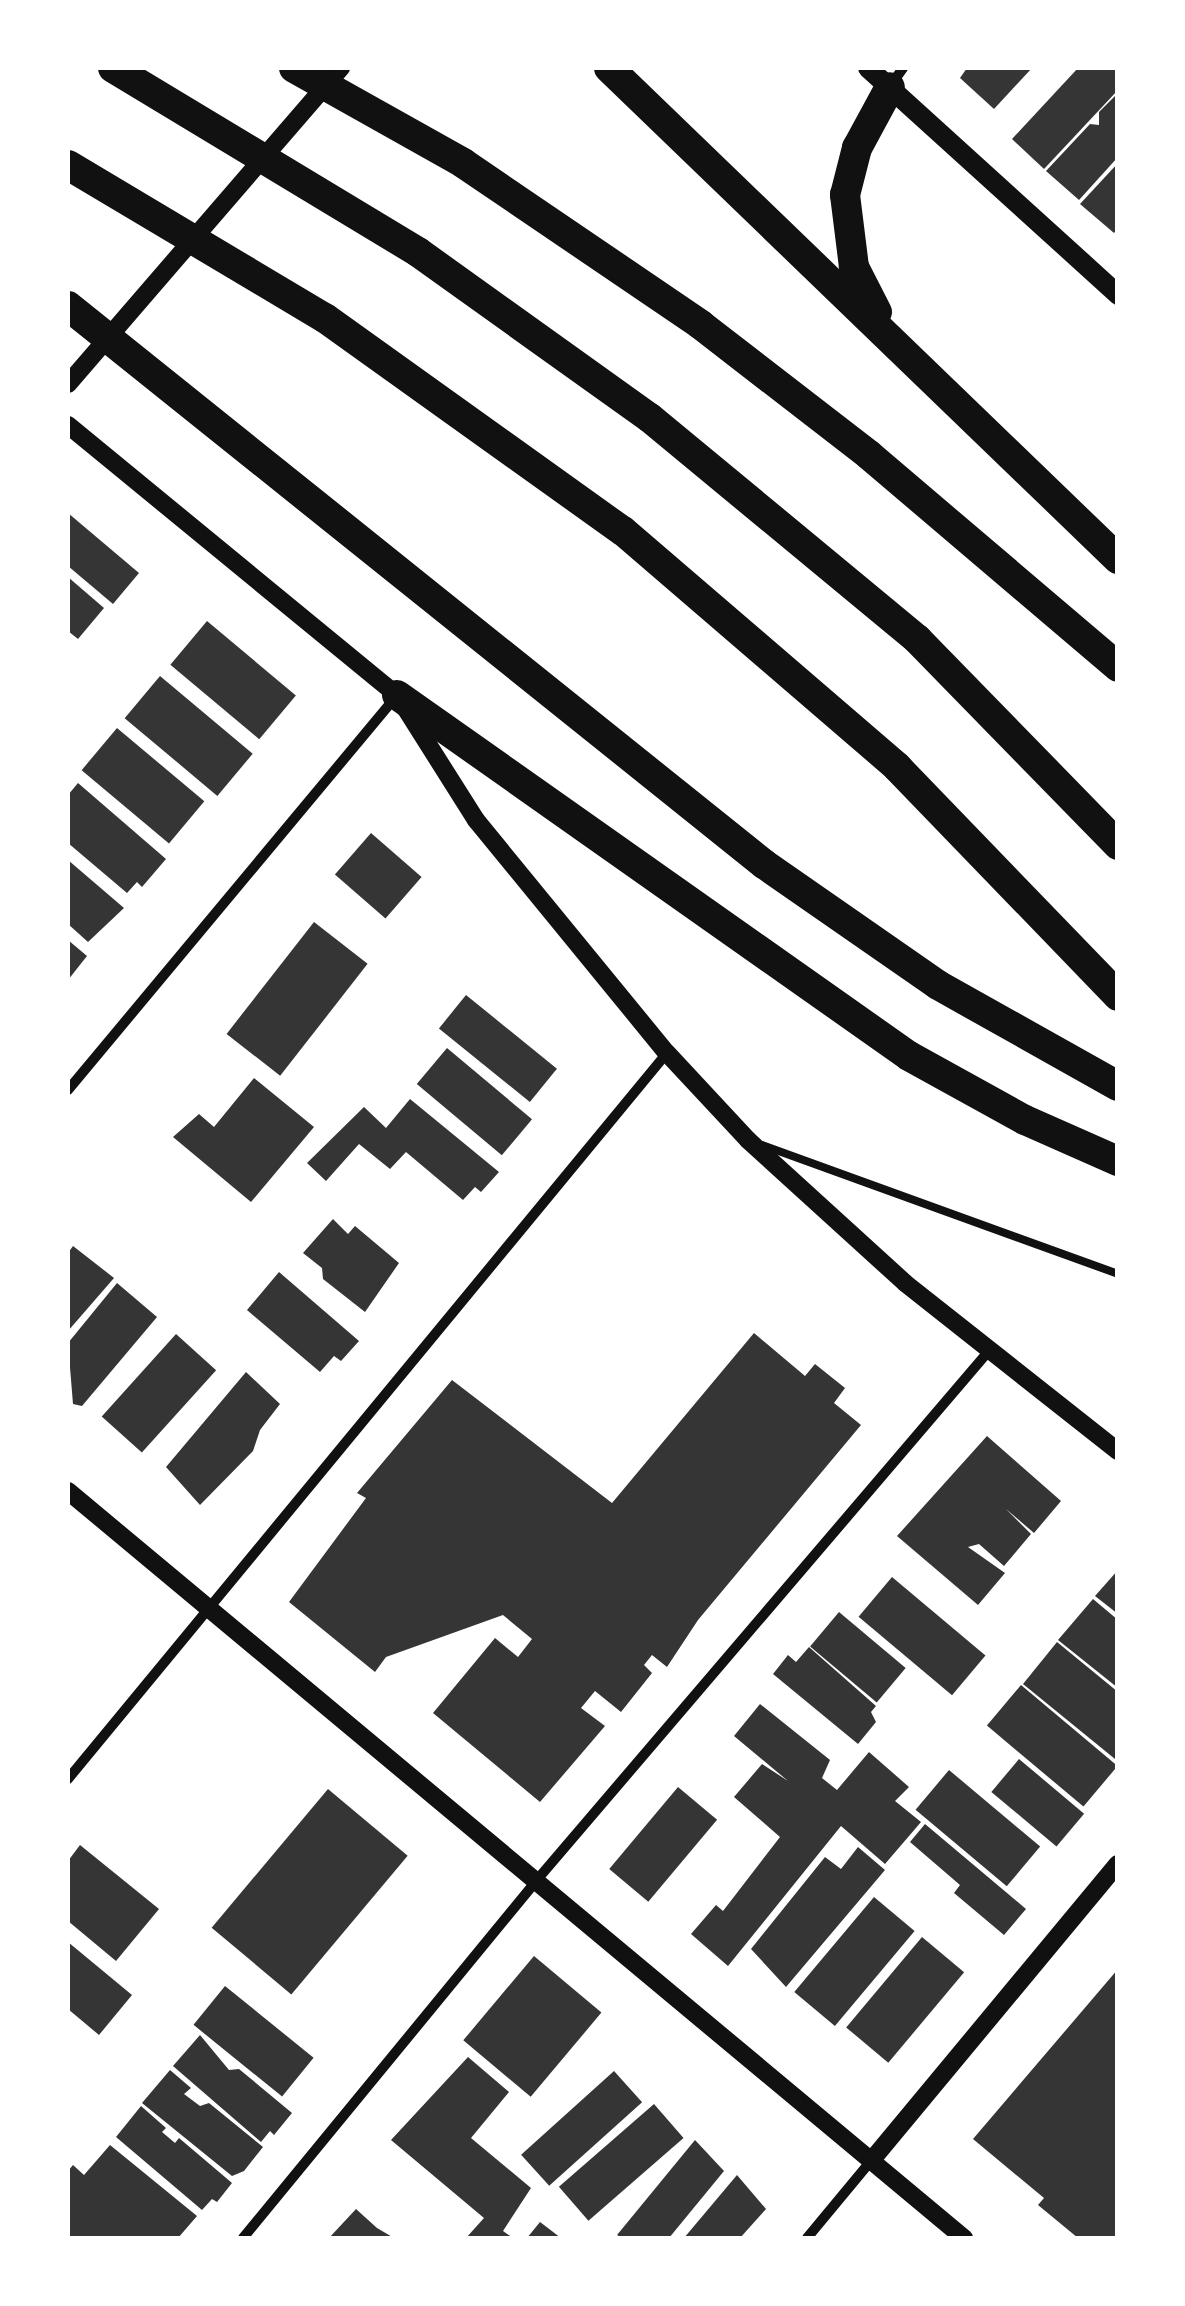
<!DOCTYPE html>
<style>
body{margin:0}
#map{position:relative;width:1185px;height:2306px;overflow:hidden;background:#fff;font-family:"PT Sans Narrow",sans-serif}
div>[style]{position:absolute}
.building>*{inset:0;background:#353535;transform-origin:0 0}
.service>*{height:8px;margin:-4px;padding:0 4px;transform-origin:4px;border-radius:4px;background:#111}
.minor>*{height:10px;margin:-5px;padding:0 5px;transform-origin:5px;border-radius:5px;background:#111}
.tertiary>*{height:18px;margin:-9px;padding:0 9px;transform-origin:9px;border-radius:9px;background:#111}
.secondary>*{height:20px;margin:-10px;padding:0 10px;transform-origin:10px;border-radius:10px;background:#111}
.motorway>*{height:30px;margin:-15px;padding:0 15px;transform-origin:15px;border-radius:15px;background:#111}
span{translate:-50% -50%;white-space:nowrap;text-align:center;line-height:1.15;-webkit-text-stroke:9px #fff;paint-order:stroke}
.frame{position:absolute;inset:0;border:70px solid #fff;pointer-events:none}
</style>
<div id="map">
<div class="building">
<div style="clip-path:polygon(967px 68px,1032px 68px,994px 109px,960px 78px)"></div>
<div style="clip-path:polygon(1078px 68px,1118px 68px,1118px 90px,1044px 169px,1012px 139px)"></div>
<div style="clip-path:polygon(1118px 93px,1118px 157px,1079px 200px,1046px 171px,1090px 124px,1099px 125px,1099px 112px)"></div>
<div style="clip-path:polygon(1118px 163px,1118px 228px,1114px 233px,1080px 204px)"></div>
<div style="clip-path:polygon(68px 513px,139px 573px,113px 604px,68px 566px)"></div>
<div style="clip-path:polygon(68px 577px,104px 608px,78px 639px,68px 631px)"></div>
<div style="left:207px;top:621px;width:116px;height:57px;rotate:40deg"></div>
<div style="left:160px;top:676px;width:121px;height:55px;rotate:40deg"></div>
<div style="left:117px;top:728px;width:114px;height:55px;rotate:40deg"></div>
<div style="clip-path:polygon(78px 783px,166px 859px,142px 887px,137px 882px,127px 893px,68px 843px,68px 795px)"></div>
<div style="left:371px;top:833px;width:67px;height:55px;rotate:41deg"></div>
<div style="clip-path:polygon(68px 860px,124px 908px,88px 942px,68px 924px)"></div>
<div style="left:314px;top:922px;width:68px;height:142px;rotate:38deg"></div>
<div style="clip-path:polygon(68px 940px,87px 956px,68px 980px)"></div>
<div style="left:466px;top:995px;width:117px;height:43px;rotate:39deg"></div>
<div style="left:447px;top:1048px;width:111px;height:47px;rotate:40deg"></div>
<div style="clip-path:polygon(254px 1078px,314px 1127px,251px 1202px,173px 1137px,199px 1114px,214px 1127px)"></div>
<div style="clip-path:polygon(410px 1099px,499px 1172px,481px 1192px,475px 1187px,463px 1200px,406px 1152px,390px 1169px,359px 1144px,326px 1181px,307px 1163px,364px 1107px,386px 1128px)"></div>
<div style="clip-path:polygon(333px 1219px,348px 1234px,355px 1226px,399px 1263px,365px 1312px,323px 1279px,322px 1268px,303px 1253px)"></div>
<div style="clip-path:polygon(73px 1246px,114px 1278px,68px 1331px,68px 1253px)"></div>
<div style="clip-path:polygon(279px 1272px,359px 1341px,341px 1361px,334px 1356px,320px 1372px,247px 1310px)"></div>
<div style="clip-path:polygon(117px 1283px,157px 1317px,82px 1406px,73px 1404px,68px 1343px)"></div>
<div style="clip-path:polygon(754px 1333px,805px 1376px,815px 1364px,845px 1388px,834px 1403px,861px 1425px,698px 1620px,667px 1667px,652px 1655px,644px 1665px,652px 1673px,621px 1712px,595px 1691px,581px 1708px,605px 1726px,540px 1802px,433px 1713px,495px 1638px,518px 1657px,532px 1639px,503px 1615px,386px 1657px,375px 1672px,289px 1602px,366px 1498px,357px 1493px,452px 1380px,612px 1503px)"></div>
<div style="left:176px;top:1334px;width:54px;height:111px;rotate:42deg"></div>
<div style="clip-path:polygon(246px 1372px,280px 1404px,260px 1430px,253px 1451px,200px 1505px,166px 1467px)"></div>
<div style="clip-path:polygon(987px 1436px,1061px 1501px,1034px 1533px,1006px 1509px,1031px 1534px,1004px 1566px,979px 1544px,968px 1547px,1005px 1573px,978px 1605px,897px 1536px)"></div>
<div style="clip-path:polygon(1118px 1570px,1118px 1614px,1095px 1596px)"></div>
<div style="left:892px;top:1577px;width:122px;height:52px;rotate:40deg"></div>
<div style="clip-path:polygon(1093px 1599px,1118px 1620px,1118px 1688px,1058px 1640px)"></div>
<div style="left:839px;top:1612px;width:87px;height:45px;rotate:40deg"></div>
<div style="clip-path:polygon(1057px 1642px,1118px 1692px,1115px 1759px,1023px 1684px)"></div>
<div style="clip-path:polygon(809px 1647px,876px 1706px,871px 1712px,876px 1722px,858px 1744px,773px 1674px,788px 1655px,796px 1662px)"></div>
<div style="left:1021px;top:1685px;width:126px;height:53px;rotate:40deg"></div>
<div style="clip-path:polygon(760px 1704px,830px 1760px,822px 1778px,837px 1790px,869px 1752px,909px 1787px,895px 1801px,921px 1822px,885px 1864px,841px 1826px,728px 1966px,691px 1934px,716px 1905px,723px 1911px,780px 1837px,734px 1797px,762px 1764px,788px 1781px,734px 1736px)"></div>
<div style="left:1019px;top:1759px;width:85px;height:43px;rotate:40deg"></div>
<div style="left:949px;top:1770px;width:119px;height:52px;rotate:40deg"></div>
<div style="left:678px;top:1787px;width:51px;height:107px;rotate:40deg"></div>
<div style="left:328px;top:1789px;width:104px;height:181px;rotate:40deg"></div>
<div style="clip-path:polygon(925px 1824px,1026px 1909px,1004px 1935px,954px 1893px,960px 1885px,910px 1842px)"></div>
<div style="clip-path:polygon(80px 1845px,159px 1909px,116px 1961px,68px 1921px,68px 1861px)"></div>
<div style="clip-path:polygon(858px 1847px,885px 1870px,786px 1987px,751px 1949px,825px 1857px,841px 1869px)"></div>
<div style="left:874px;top:1897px;width:53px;height:124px;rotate:40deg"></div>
<div style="left:922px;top:1937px;width:55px;height:118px;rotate:40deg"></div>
<div style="clip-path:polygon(68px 1942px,132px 1995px,99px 2035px,68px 2009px)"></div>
<div style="left:534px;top:1956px;width:88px;height:110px;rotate:40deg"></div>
<div style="clip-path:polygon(1118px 1969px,1118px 2238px,1078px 2238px,1038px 2205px,1044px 2198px,973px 2139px)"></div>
<div style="left:225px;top:1986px;width:114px;height:50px;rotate:39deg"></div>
<div style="clip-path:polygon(200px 2035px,229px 2070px,239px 2069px,292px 2113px,274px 2135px,270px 2131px,261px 2142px,173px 2066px)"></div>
<div style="clip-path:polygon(468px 2057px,509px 2092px,471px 2138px,531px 2188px,503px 2231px,513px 2238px,466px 2238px,484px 2218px,391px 2140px)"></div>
<div style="clip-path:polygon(170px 2070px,191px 2088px,184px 2094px,200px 2106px,209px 2103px,263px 2147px,244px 2171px,232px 2176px,142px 2103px)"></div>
<div style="left:614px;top:2071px;width:42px;height:125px;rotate:48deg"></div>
<div style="left:654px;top:2104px;width:45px;height:126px;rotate:49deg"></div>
<div style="clip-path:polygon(141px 2106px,166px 2128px,162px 2132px,175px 2143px,179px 2138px,232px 2183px,217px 2202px,212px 2199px,202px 2210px,116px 2137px)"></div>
<div style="clip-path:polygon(695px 2140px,724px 2171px,669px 2238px,622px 2238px,617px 2235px)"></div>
<div style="clip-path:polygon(110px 2145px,197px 2216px,178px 2238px,68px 2238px,68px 2171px,73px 2165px,84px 2175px)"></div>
<div style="clip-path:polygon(737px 2175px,766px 2209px,740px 2238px,684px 2238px)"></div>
<div style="clip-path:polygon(356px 2209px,377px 2228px,394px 2238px,329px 2238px)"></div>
<div style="clip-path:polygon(540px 2222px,561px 2238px,527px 2238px)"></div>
</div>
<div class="service">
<div style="left:762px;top:1145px;width:379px;rotate:19.9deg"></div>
</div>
<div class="minor">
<div style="left:890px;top:86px;width:22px;rotate:-54deg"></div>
<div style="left:68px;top:1090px;width:509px;rotate:-50.18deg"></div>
<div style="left:68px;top:1779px;width:941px;rotate:-50.48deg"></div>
<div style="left:243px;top:2238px;width:462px;rotate:-50.6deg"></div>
<div style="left:536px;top:1881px;width:696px;rotate:-49.49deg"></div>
<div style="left:807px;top:2238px;width:100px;rotate:-50.3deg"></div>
</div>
<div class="tertiary">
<div style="left:68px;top:384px;width:418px;rotate:-49.2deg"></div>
<div style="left:68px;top:425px;width:426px;rotate:39.4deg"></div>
<div style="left:397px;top:695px;width:148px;rotate:57.7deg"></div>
<div style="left:476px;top:820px;width:301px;rotate:50.7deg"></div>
<div style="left:667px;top:1053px;width:119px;rotate:47deg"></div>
<div style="left:748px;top:1140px;width:212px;rotate:42.3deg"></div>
<div style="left:905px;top:1283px;width:271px;rotate:38.3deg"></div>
<div style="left:68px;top:1491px;width:1167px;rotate:39.82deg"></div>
<div style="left:871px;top:2161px;width:386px;rotate:-50.3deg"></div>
</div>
<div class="secondary">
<div style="left:868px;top:68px;width:338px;rotate:42.2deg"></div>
</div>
<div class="motorway">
<div style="left:113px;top:68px;width:356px;rotate:31.1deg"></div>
<div style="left:418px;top:252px;width:285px;rotate:35.6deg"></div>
<div style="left:650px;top:418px;width:347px;rotate:39.6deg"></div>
<div style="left:917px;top:639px;width:288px;rotate:45.7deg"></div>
<div style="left:294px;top:68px;width:194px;rotate:29.3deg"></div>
<div style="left:463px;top:163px;width:288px;rotate:34.2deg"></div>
<div style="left:701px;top:325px;width:212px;rotate:37.7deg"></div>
<div style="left:869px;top:455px;width:327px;rotate:40.4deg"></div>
<div style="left:609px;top:68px;width:707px;rotate:43.97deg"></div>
<div style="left:68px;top:165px;width:299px;rotate:30.8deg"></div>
<div style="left:325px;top:318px;width:366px;rotate:35.6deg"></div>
<div style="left:623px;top:531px;width:362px;rotate:40.7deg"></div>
<div style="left:897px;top:767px;width:318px;rotate:46deg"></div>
<div style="left:68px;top:306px;width:892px;rotate:38.72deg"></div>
<div style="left:764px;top:864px;width:212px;rotate:34.8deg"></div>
<div style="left:938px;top:985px;width:206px;rotate:29.3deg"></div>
<div style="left:877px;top:312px;width:51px;rotate:-117.1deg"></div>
<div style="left:854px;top:267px;width:73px;rotate:-97.1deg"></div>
<div style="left:845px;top:195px;width:49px;rotate:-75.7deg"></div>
<div style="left:857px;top:148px;width:69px;rotate:-61.6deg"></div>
<div style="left:397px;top:695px;width:626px;rotate:35.19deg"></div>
<div style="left:909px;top:1056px;width:132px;rotate:28.9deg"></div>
<div style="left:1025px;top:1120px;width:102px;rotate:23.8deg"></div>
</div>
<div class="frame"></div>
</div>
